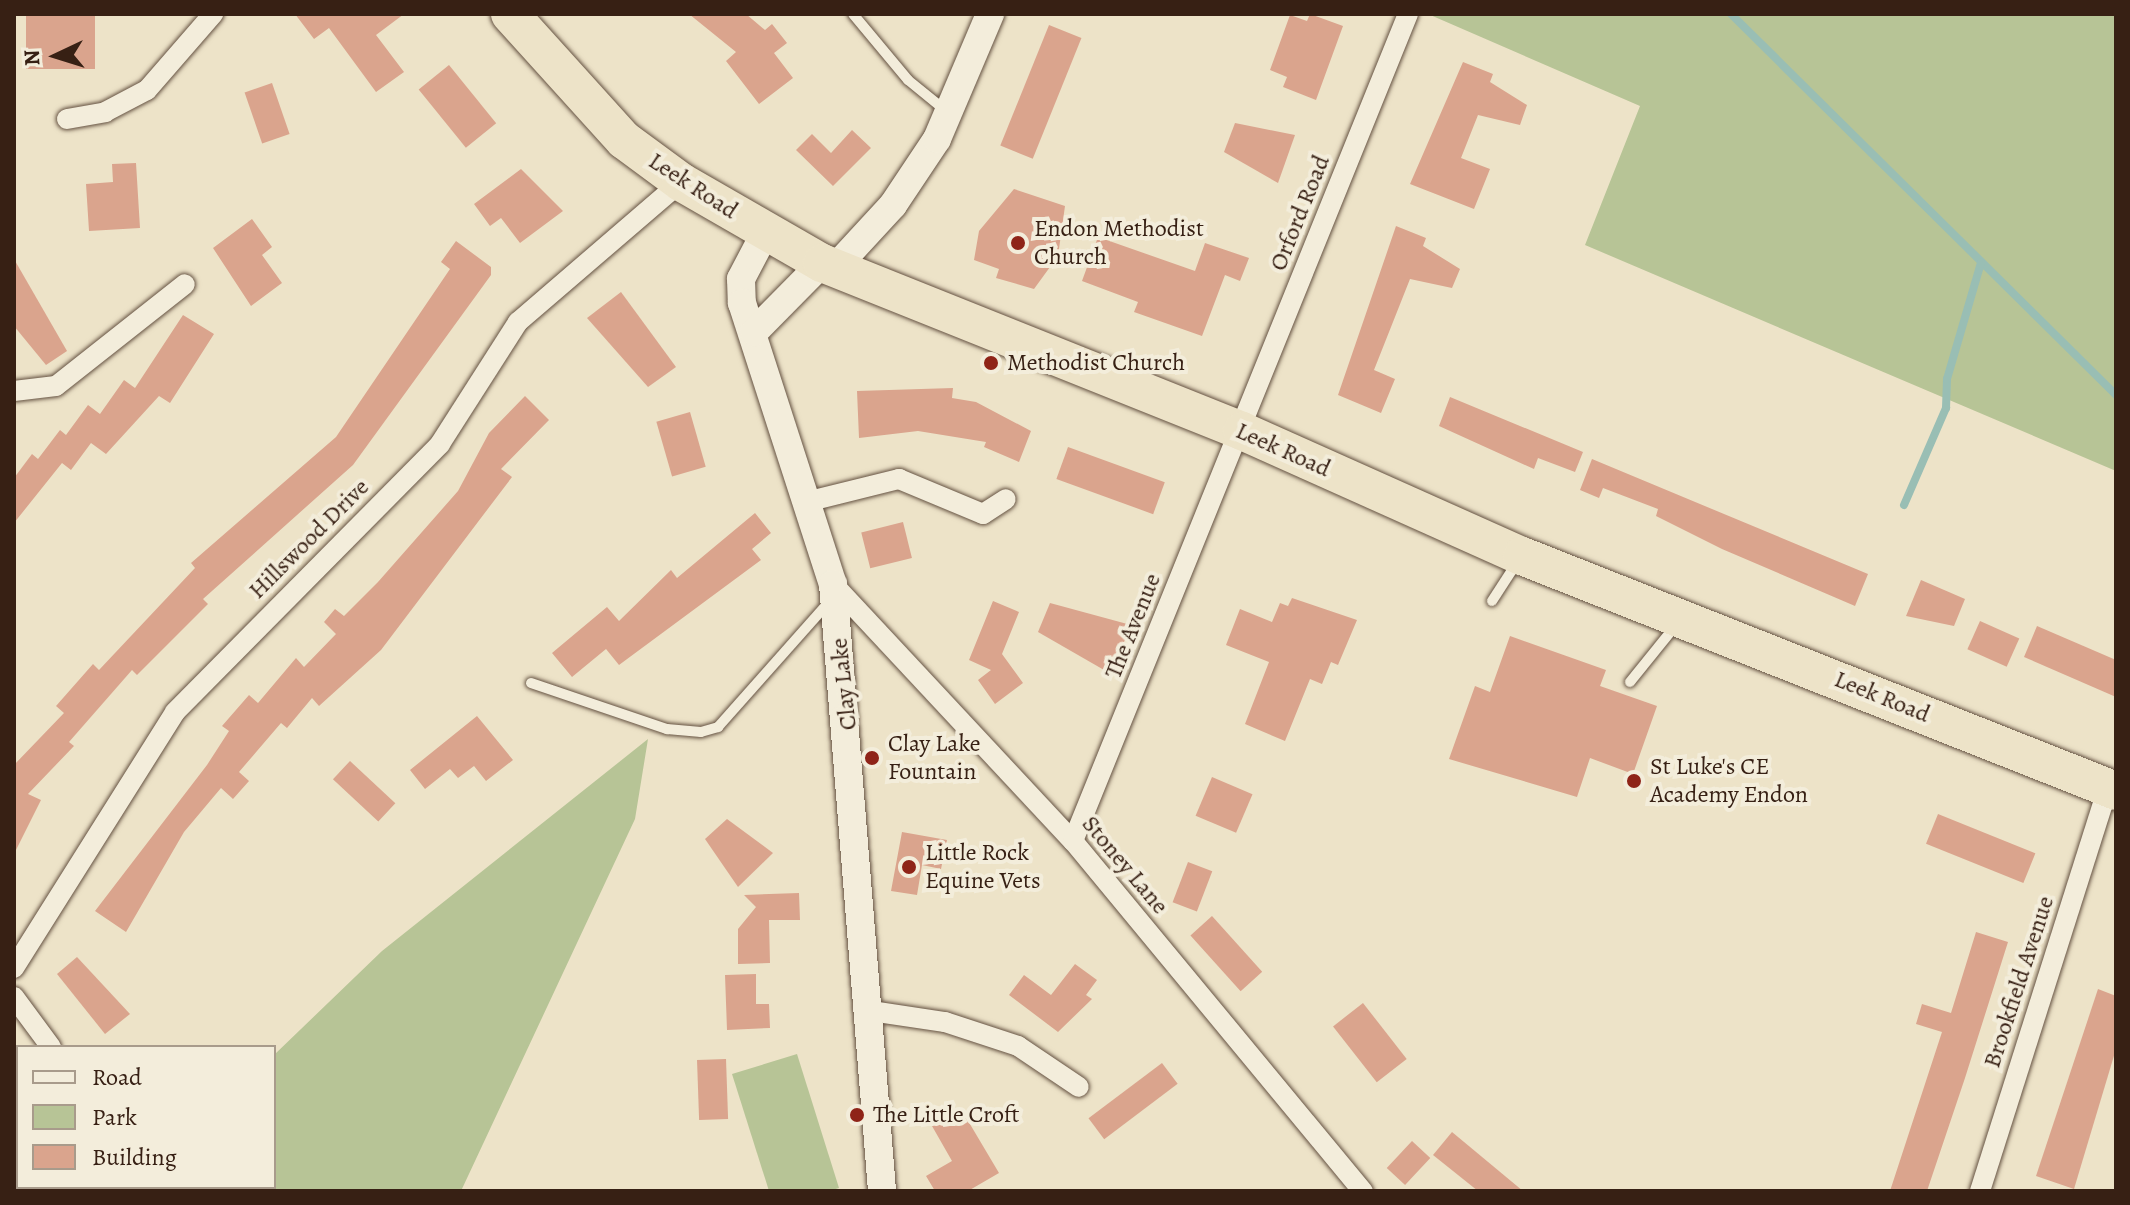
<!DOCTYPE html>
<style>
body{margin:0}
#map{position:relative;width:2130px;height:1205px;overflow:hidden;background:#ede3c8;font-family:Alegreya,serif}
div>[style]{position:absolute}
.green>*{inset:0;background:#b7c496}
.stream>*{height:8px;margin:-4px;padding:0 4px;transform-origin:4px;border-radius:4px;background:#99beb4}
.building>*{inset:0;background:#daa48d;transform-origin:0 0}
.roads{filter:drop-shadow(0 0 2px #645141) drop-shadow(0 0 2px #645141)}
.lane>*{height:10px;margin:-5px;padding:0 5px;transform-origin:5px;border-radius:5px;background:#f3eddb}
.street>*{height:20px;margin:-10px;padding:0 10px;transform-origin:10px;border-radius:10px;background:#f3eddb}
.secondary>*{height:28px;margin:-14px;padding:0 14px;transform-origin:14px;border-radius:14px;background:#f3eddb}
.highway>*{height:38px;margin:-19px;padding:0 19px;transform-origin:19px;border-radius:19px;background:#ede3c8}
.dots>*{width:22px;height:22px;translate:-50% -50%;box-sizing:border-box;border:4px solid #f3eddb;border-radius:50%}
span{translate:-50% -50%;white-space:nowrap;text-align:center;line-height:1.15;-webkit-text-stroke:8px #f3eddb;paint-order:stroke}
.street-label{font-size:24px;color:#372014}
.poi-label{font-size:24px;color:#372014}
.left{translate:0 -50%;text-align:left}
.frame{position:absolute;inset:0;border:16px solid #372014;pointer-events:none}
.legend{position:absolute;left:16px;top:1045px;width:260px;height:144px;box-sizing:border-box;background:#f3eddb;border:2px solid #a89b8b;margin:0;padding:10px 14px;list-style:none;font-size:24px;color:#372014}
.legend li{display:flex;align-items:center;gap:16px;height:40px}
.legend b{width:40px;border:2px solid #a89b8b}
.north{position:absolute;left:16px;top:16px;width:80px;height:80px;-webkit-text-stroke:6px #f3eddb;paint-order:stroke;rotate:266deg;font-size:22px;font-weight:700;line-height:32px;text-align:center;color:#372014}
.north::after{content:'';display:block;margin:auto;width:28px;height:36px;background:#372014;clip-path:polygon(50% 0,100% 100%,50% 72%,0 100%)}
</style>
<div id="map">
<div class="green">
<div style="clip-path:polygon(1428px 14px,2116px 14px,2116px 471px,1585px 245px,1640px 106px)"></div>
<div style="clip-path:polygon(648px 739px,635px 819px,461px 1191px,133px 1191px,274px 1187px,274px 1055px,382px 951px)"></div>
<div style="clip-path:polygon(797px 1054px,839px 1188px,829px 1191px,769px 1191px,732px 1074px)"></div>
</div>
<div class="stream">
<div style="left:1731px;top:14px;width:542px;rotate:44.7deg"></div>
<div style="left:1904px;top:505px;width:106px;rotate:-66.6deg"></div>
<div style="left:1946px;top:408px;width:29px;rotate:-88deg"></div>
<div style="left:1947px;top:379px;width:121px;rotate:-73.7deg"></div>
</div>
<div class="building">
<div style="left:26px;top:14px;width:69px;height:55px"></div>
<div style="clip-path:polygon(295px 14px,404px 14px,376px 35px,404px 72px,376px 92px,329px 28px,314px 39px)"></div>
<div style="clip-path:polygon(689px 14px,746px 14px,765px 30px,772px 24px,787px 43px,774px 53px,793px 78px,759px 104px,726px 61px,736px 52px)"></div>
<div style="clip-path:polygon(1310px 14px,1343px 26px,1316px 100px,1283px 87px,1287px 77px,1270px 70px,1290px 15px,1307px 21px)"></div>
<div style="left:1049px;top:25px;width:35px;height:130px;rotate:22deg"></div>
<div style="clip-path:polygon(1463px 62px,1493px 74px,1490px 82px,1527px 105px,1520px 125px,1478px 115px,1461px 158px,1490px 169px,1474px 209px,1410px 184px)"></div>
<div style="left:449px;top:65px;width:75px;height:39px;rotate:51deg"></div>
<div style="left:272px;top:83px;width:54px;height:29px;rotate:71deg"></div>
<div style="clip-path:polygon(1235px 123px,1295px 135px,1278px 183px,1224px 152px)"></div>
<div style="clip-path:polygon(852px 130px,871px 148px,833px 186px,796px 150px,812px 134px,831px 153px)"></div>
<div style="clip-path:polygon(136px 163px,140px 228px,89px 231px,86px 184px,113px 182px,112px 164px)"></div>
<div style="clip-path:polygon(521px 169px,563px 211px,520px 243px,501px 218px,490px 226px,474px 204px)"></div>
<div style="clip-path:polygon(1014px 189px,1065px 206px,1058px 256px,1034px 289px,996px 278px,999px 269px,974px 260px,979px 231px)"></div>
<div style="clip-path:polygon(252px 219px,272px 247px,262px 255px,282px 283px,251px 306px,213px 248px)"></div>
<div style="clip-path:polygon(1396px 226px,1426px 238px,1423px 246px,1460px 269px,1452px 288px,1410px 279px,1374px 370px,1395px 379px,1381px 413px,1338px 395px)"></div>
<div style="clip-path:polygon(1098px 237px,1195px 271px,1205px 243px,1249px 258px,1240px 281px,1225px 275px,1202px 336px,1134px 312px,1138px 302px,1082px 281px)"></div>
<div style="clip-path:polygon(456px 241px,491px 267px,491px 275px,353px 465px,203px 599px,208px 604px,137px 675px,132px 670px,69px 742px,74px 746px,28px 794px,41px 800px,14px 854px,14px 765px,64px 713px,56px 706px,93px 664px,99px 670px,195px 568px,191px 563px,336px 437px,450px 269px,441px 262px)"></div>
<div style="clip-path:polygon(14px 259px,67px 351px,46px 365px,14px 326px)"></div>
<div style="clip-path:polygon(621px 292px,676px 367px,648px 387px,587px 318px)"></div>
<div style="clip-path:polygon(183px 315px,214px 334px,170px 403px,159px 396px,106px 454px,91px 443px,71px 470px,62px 463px,14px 523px,14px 478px,32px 454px,38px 459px,60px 430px,66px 435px,88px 405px,100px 414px,124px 380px,135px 388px)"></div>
<div style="clip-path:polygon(953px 388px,952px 398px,976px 402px,1031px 431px,1019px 462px,984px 447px,986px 442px,918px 431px,859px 438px,857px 391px)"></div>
<div style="clip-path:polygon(525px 396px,549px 420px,501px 469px,512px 477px,381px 650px,319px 706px,312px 698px,287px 728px,281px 723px,239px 772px,249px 781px,233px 799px,221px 788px,184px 832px,126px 932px,95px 911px,207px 765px,229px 731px,222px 726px,249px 695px,258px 703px,296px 658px,304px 667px,336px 634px,324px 622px,335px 609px,344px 616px,378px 582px,458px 491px,489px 433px)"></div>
<div style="clip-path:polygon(1450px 397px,1583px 452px,1575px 472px,1538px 458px,1534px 469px,1439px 426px)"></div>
<div style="left:690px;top:412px;width:57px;height:35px;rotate:74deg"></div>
<div style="left:1068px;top:447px;width:103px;height:34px;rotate:20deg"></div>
<div style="clip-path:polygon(1592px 459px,1868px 574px,1855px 606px,1722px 549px,1656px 516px,1658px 509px,1603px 488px,1599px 498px,1580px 490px)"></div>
<div style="clip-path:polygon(755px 513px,771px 533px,752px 549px,761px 560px,619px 665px,606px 649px,572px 677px,552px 653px,607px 607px,619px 621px,671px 570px,677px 578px)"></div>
<div style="left:903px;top:522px;width:37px;height:43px;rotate:76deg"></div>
<div style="clip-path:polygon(1921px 580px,1965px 599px,1954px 626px,1906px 616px)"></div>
<div style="clip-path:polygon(1292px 598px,1357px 620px,1338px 665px,1331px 662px,1322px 684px,1310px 679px,1285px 741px,1245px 724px,1269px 662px,1226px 645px,1240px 609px,1272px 622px,1280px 603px,1288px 606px)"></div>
<div style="clip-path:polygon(993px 601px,1019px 612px,1002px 654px,1023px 683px,995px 704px,978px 680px,991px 670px,969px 660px)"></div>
<div style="clip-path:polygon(1050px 603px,1131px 625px,1111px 674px,1038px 632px)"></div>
<div style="left:1980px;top:621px;width:43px;height:31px;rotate:24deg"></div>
<div style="clip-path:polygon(2037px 626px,2116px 660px,2116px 697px,2024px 657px)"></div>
<div style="clip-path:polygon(1510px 636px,1606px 670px,1600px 686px,1657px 706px,1633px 774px,1590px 758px,1577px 797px,1449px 759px,1475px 686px,1490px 692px)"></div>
<div style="clip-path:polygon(477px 716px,513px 760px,486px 781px,474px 766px,458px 778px,450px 769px,425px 789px,410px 770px)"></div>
<div style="left:350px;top:761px;width:62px;height:25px;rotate:43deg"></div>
<div style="left:1212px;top:777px;width:44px;height:42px;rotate:23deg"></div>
<div style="left:1938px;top:814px;width:105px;height:32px;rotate:22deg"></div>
<div style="clip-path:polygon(727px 819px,773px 853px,738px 887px,705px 839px)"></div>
<div style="clip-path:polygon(902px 832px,947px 840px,941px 869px,922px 865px,917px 895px,891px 891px)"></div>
<div style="left:1188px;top:862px;width:26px;height:43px;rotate:21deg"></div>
<div style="clip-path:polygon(799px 893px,800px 920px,769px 920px,770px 963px,738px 964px,738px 929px,756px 907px,744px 895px)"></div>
<div style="left:1212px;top:916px;width:75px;height:29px;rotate:48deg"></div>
<div style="clip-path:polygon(1976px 932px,2008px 942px,1965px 1078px,1927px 1191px,1890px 1191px,1942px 1032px,1916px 1024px,1922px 1004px,1951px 1013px)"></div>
<div style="clip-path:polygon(77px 957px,130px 1014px,105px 1034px,57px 974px)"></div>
<div style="clip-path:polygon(1075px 964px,1097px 980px,1086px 995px,1092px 999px,1058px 1032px,1009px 995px,1024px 975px,1051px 995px)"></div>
<div style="clip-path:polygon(756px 974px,756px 1004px,769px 1004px,770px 1028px,727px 1030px,725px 975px)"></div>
<div style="clip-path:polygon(2098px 989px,2116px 996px,2116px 1049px,2074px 1189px,2036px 1176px)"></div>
<div style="left:1363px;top:1003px;width:71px;height:38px;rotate:52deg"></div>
<div style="left:726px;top:1059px;width:60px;height:29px;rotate:88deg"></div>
<div style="left:1162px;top:1063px;width:26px;height:92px;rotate:53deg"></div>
<div style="clip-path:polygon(961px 1109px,999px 1173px,968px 1191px,935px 1191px,926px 1176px,952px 1161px,932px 1126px)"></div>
<div style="clip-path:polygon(1452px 1132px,1523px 1191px,1478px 1191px,1433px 1155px)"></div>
<div style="left:1412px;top:1141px;width:25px;height:37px;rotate:43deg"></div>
</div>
<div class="roads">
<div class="lane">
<div style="left:853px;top:14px;width:86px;rotate:50.2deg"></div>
<div style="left:908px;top:80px;width:49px;rotate:39.2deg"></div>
<div style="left:1492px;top:601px;width:48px;rotate:-57deg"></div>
<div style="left:1630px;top:682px;width:73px;rotate:-51.1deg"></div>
<div style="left:531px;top:683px;width:144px;rotate:18.7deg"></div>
<div style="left:667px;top:729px;width:34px;rotate:5deg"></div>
<div style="left:701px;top:732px;width:18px;rotate:-16deg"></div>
<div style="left:718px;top:727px;width:169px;rotate:-48.4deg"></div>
</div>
<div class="street">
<div style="left:67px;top:119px;width:39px;rotate:-10deg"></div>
<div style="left:105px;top:112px;width:47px;rotate:-27.6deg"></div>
<div style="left:147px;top:90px;width:101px;rotate:-49deg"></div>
<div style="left:14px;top:391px;width:42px;rotate:-6.8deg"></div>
<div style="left:56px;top:386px;width:164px;rotate:-38.3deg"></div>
<div style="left:810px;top:501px;width:92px;rotate:-13.9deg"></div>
<div style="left:899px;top:479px;width:91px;rotate:22.6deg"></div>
<div style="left:983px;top:514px;width:27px;rotate:-33deg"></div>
<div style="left:833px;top:584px;width:352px;rotate:47deg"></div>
<div style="left:1073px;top:841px;width:455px;rotate:50.4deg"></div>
<div style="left:1073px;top:841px;width:892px;rotate:-67.95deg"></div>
<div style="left:14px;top:968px;width:302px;rotate:-57.8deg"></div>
<div style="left:175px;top:712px;width:377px;rotate:-45.3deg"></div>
<div style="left:440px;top:444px;width:145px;rotate:-57.4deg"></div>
<div style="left:518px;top:322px;width:215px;rotate:-40.7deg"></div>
<div style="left:14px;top:997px;width:62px;rotate:53.5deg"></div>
<div style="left:871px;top:1011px;width:75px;rotate:8.5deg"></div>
<div style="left:945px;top:1022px;width:77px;rotate:18.2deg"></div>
<div style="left:1018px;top:1046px;width:73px;rotate:33.9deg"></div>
<div style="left:1980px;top:1191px;width:423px;rotate:-72.4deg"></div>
</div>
<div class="secondary">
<div style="left:765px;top:233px;width:52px;rotate:117.6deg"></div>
<div style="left:741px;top:279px;width:24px;rotate:88deg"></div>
<div style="left:742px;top:303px;width:295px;rotate:72.1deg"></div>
<div style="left:833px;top:584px;width:609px;rotate:85.38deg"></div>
<div style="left:834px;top:269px;width:87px;rotate:-47.3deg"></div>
<div style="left:893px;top:205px;width:79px;rotate:-56.3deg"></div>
<div style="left:937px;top:139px;width:136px;rotate:-67deg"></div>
<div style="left:754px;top:332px;width:97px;rotate:-45.4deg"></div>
</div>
<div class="highway">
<div style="left:510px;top:14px;width:170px;rotate:47.9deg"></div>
<div style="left:624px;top:140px;width:71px;rotate:36.4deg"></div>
<div style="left:681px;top:182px;width:163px;rotate:29.9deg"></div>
<div style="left:822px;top:263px;width:452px;rotate:21.8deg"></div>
<div style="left:1242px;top:431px;width:307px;rotate:24.1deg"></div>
<div style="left:1522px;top:556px;width:639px;rotate:21.58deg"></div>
</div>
</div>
<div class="dots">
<div style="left:1018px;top:243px;background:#8f2418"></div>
<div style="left:991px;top:363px;background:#8f2418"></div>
<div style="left:872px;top:758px;background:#8f2418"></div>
<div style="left:1634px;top:781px;background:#8f2418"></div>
<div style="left:909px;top:867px;background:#8f2418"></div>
<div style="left:857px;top:1115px;background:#8f2418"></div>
</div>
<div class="street-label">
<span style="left:693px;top:186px;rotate:33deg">Leek Road</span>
<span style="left:1300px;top:213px;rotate:-68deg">Orford Road</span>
<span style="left:1283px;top:450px;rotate:24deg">Leek Road</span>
<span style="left:309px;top:539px;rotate:-45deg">Hillswood Drive</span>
<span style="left:1133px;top:626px;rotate:-68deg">The Avenue</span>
<span style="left:844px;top:684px;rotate:-96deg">Clay Lake</span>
<span style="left:1882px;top:697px;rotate:22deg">Leek Road</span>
<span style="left:1125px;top:865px;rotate:50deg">Stoney Lane</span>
<span style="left:2019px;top:982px;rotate:-72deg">Brookfield Avenue</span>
</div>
<div class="poi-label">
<span class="left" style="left:1034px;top:243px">Endon Methodist<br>Church</span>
<span class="left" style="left:1007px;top:363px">Methodist Church</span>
<span class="left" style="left:888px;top:758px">Clay Lake<br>Fountain</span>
<span class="left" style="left:1650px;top:781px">St Luke's CE<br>Academy Endon</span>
<span class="left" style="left:925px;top:867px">Little Rock<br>Equine Vets</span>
<span class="left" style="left:873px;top:1115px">The Little Croft</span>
</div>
<div class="frame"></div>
<ul class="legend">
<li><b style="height:10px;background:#f3eddb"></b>Road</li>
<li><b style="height:22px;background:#b7c496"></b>Park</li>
<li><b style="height:22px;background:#daa48d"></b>Building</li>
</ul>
<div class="north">N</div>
</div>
